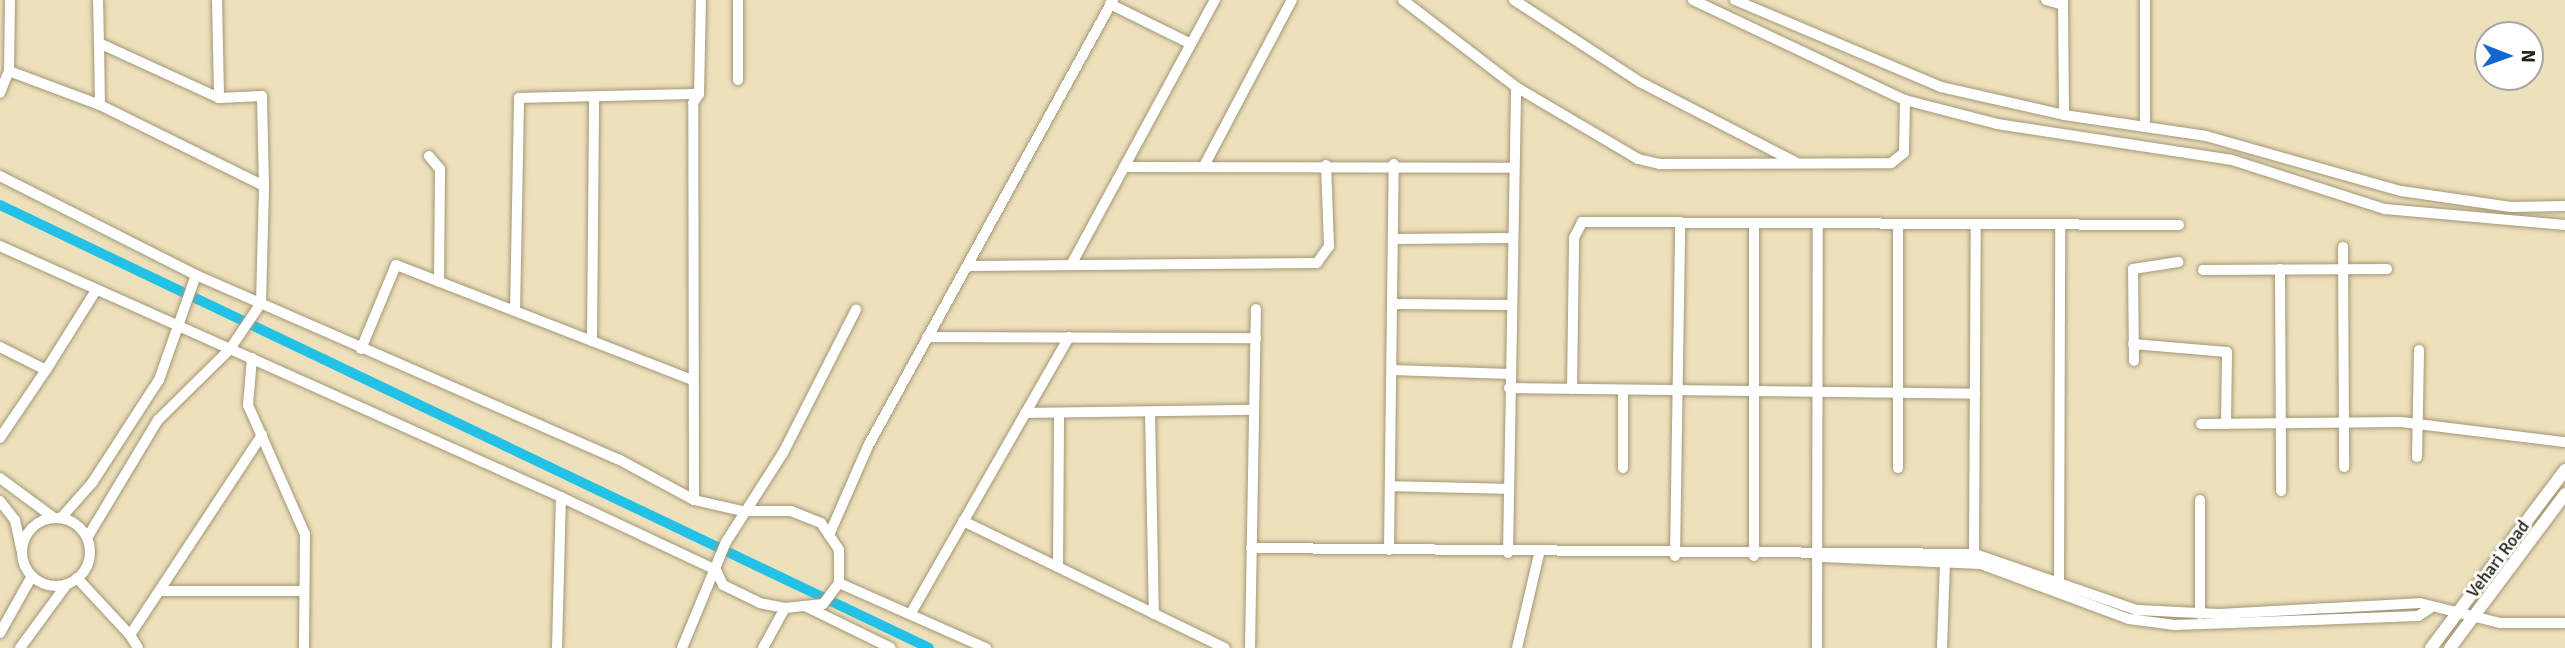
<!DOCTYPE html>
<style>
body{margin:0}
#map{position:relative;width:2565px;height:648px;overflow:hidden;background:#ede0bc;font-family:Signika,sans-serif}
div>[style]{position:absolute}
.canal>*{height:10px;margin:-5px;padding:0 5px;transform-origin:5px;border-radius:5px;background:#23c1e5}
.roads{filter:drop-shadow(0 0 2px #a49776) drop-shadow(0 0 2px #a49776)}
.minor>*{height:10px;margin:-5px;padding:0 5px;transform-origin:5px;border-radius:5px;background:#fff}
.minor>.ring{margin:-5px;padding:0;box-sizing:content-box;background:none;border:10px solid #fff;border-radius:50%}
.major>*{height:12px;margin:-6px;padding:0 6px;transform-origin:6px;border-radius:6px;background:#fff}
span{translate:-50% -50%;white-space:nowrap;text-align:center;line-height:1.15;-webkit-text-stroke:6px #fff;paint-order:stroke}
.street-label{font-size:18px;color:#252013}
.north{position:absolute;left:2474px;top:21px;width:70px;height:70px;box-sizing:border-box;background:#fff;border:2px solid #a8a6a1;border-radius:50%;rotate:91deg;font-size:19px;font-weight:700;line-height:28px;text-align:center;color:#252013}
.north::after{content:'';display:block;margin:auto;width:24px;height:32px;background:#1466d0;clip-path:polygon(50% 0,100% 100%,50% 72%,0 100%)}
</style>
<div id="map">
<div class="canal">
<div style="left:0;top:205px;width:1029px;rotate:25.49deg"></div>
</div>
<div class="roads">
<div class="minor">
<div style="left:10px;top:0;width:71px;rotate:90.8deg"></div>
<div style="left:9px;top:71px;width:97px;rotate:20.5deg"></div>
<div style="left:98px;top:0;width:43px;rotate:88.7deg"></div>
<div style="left:99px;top:43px;width:62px;rotate:89.1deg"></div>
<div style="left:100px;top:105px;width:183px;rotate:26.3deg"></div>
<div style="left:264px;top:186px;width:90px;rotate:-91.3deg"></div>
<div style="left:262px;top:96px;width:43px;rotate:177.3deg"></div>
<div style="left:219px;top:98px;width:132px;rotate:-155.4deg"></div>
<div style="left:217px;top:0;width:98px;rotate:88.8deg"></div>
<div style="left:738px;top:0;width:80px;rotate:90deg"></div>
<div style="left:1403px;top:0;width:143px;rotate:37.6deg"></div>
<div style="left:1516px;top:87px;width:142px;rotate:30.5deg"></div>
<div style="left:1638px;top:159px;width:22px;rotate:13deg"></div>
<div style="left:1659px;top:164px;width:232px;rotate:-0.2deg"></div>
<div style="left:1891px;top:163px;width:16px;rotate:-38deg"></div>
<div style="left:1904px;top:153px;width:53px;rotate:-88.9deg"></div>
<div style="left:1514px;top:0;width:150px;rotate:33.1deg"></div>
<div style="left:1640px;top:82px;width:174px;rotate:27.3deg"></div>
<div style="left:1693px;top:0;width:234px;rotate:25.3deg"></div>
<div style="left:1905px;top:100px;width:95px;rotate:14.6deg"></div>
<div style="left:1997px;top:124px;width:238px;rotate:8.7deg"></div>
<div style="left:2232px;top:160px;width:161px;rotate:17.8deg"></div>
<div style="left:2385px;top:209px;width:181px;rotate:5.1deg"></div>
<div style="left:1735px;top:0;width:224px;rotate:22.9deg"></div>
<div style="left:1941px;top:87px;width:126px;rotate:12.8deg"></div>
<div style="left:2064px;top:115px;width:144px;rotate:8.4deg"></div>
<div style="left:2206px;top:136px;width:203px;rotate:15.8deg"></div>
<div style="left:2401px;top:191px;width:111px;rotate:8.3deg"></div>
<div style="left:2511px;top:207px;width:54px;rotate:-1.1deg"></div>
<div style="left:2046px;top:0;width:18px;rotate:16deg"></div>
<div style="left:2063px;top:0;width:115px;rotate:89.5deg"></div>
<div style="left:2145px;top:0;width:127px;rotate:90deg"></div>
<div style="left:1110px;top:4px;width:90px;rotate:26.3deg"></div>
<div style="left:0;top:93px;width:24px;rotate:-68deg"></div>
<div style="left:429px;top:156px;width:17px;rotate:50deg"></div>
<div style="left:440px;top:169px;width:113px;rotate:90.5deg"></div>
<div style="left:1204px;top:166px;width:188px;rotate:-62.1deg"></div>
<div style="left:1124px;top:167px;width:390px;rotate:0.1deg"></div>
<div style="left:0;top:176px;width:220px;rotate:26.8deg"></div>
<div style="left:196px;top:275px;width:460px;rotate:23.6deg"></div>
<div style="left:618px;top:459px;width:86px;rotate:28.3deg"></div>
<div style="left:694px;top:500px;width:49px;rotate:12.9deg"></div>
<div style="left:742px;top:511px;width:49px"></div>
<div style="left:791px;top:511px;width:32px;rotate:22deg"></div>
<div style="left:821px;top:523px;width:32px;rotate:56deg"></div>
<div style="left:839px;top:550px;width:33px;rotate:90deg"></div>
<div style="left:839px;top:583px;width:26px;rotate:127deg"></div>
<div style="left:823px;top:604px;width:38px;rotate:174deg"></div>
<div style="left:785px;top:608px;width:25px;rotate:-169deg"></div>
<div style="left:760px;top:603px;width:41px;rotate:-154.1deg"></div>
<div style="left:723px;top:585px;width:17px;rotate:-115deg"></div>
<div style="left:716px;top:570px;width:171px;rotate:-154.8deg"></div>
<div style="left:561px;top:497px;width:615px;rotate:-155.9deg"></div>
<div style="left:1393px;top:239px;width:120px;rotate:-0.5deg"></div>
<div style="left:2343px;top:247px;width:220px;rotate:89.7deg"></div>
<div style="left:1071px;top:265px;width:302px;rotate:-61.5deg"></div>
<div style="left:969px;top:266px;width:348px;rotate:-0.5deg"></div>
<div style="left:1317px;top:263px;width:21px;rotate:-55deg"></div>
<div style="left:1329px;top:246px;width:81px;rotate:-92.1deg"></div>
<div style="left:2280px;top:269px;width:222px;rotate:89.7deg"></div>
<div style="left:2203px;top:270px;width:184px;rotate:-0.3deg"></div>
<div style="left:1393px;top:304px;width:118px;rotate:0.5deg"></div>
<div style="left:515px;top:311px;width:213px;rotate:-88.9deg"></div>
<div style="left:519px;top:98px;width:180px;rotate:-1.3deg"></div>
<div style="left:927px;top:337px;width:329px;rotate:0.2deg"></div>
<div style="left:592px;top:341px;width:241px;rotate:-89.5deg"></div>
<div style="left:2133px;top:344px;width:94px;rotate:4.9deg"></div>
<div style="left:2227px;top:352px;width:72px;rotate:90.8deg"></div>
<div style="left:0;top:347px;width:51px;rotate:26.6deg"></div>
<div style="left:46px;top:370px;width:82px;rotate:124.1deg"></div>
<div style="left:361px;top:349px;width:91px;rotate:-67.4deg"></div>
<div style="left:396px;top:265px;width:318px;rotate:21.2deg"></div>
<div style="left:252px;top:358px;width:47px;rotate:94.9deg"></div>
<div style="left:248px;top:405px;width:141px;rotate:66.2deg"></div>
<div style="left:305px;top:534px;width:114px;rotate:90.5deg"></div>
<div style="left:2134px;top:361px;width:92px;rotate:-90.6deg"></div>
<div style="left:2133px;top:269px;width:46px;rotate:-8.8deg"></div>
<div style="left:46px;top:370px;width:92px;rotate:-57.9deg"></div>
<div style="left:1392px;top:370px;width:118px;rotate:1.9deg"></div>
<div style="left:1509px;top:388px;width:466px;rotate:0.7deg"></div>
<div style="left:1572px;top:389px;width:151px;rotate:-89.2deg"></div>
<div style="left:1574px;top:238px;width:18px;rotate:-63deg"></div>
<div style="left:1582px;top:222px;width:597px;rotate:0.29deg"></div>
<div style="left:1150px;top:412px;width:202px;rotate:88.9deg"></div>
<div style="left:1025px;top:413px;width:229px;rotate:-0.8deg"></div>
<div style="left:2201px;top:424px;width:200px;rotate:-0.6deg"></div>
<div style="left:2401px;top:422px;width:165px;rotate:7deg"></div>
<div style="left:2417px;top:457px;width:107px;rotate:-88.9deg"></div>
<div style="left:1623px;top:468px;width:78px;rotate:-90deg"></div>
<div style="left:1898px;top:468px;width:242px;rotate:-90deg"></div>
<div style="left:0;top:478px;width:67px;rotate:36.5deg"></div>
<div style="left:1390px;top:486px;width:119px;rotate:1.4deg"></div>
<div style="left:694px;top:500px;width:397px;rotate:-90.1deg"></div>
<div style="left:693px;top:103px;width:11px;rotate:-56deg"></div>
<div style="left:699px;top:94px;width:94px;rotate:-88.8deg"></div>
<div style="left:2200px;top:500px;width:114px;rotate:90deg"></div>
<div style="left:0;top:501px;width:24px;rotate:52deg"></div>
<div style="left:15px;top:520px;width:30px;rotate:78deg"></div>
<div class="ring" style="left:22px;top:518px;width:58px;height:58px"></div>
<div style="left:61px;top:518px;width:47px;rotate:-48.5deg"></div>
<div style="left:92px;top:483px;width:123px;rotate:-57deg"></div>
<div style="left:159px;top:380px;width:111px;rotate:-70.6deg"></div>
<div style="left:963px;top:521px;width:291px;rotate:25.9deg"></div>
<div style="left:829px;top:535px;width:97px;rotate:-66.3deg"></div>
<div style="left:868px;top:446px;width:509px;rotate:-61.22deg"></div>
<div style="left:87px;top:538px;width:138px;rotate:-59deg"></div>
<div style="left:158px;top:420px;width:101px;rotate:-44.6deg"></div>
<div style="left:230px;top:349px;width:55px;rotate:-56deg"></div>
<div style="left:261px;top:303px;width:117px;rotate:-88.5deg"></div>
<div style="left:1251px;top:548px;width:724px;rotate:0.47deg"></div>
<div style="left:1975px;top:554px;width:171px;rotate:19.1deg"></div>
<div style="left:2137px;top:610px;width:82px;rotate:2.8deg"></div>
<div style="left:2219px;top:614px;width:201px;rotate:-3.1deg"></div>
<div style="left:2420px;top:603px;width:82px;rotate:14deg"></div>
<div style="left:2500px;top:623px;width:65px"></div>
<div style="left:1389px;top:550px;width:386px;rotate:-89.3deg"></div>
<div style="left:1508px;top:553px;width:466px;rotate:-89deg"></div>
<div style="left:1675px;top:556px;width:334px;rotate:-89.1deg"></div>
<div style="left:1754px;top:556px;width:333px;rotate:-90deg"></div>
<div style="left:1822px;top:557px;width:159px;rotate:2.5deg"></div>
<div style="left:1981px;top:564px;width:158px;rotate:20.4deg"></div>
<div style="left:2129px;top:619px;width:46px;rotate:7.4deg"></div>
<div style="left:2175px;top:625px;width:243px;rotate:-2.1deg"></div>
<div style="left:2418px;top:616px;width:13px;rotate:-32deg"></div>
<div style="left:1974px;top:557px;width:332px;rotate:-89.7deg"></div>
<div style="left:1058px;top:567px;width:154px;rotate:-89.6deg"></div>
<div style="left:77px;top:578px;width:78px;rotate:47.1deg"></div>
<div style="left:130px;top:635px;width:240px;rotate:-56.6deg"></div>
<div style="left:839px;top:583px;width:161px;rotate:23.9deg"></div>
<div style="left:2059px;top:584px;width:359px;rotate:-89.8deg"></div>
<div style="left:161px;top:591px;width:143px"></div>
<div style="left:807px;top:607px;width:93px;rotate:26deg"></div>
<div style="left:911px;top:613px;width:318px;rotate:-60.2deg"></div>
<div style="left:0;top:633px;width:65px;rotate:-60.7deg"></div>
<div style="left:130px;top:635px;width:15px;rotate:58deg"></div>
<div style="left:20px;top:648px;width:79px;rotate:-53.7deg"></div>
<div style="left:557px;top:648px;width:151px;rotate:-88.5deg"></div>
<div style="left:682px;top:648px;width:115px;rotate:-67.5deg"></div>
<div style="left:726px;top:542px;width:106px;rotate:-57.4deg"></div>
<div style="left:783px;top:453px;width:161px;rotate:-63deg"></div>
<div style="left:763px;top:648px;width:46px;rotate:-61.2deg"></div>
<div style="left:1250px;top:648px;width:339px;rotate:-89deg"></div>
<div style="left:1517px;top:648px;width:97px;rotate:-76.8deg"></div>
<div style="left:1817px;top:648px;width:424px;rotate:-89.9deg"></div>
<div style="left:1942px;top:648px;width:86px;rotate:-88deg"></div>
</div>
<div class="major">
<div style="left:2431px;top:648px;width:223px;rotate:-53deg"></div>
<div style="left:2450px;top:648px;width:192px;rotate:-53.2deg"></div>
</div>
</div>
<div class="street-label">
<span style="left:2498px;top:559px;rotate:-53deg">Vehari Road</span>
</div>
<div class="north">N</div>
</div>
